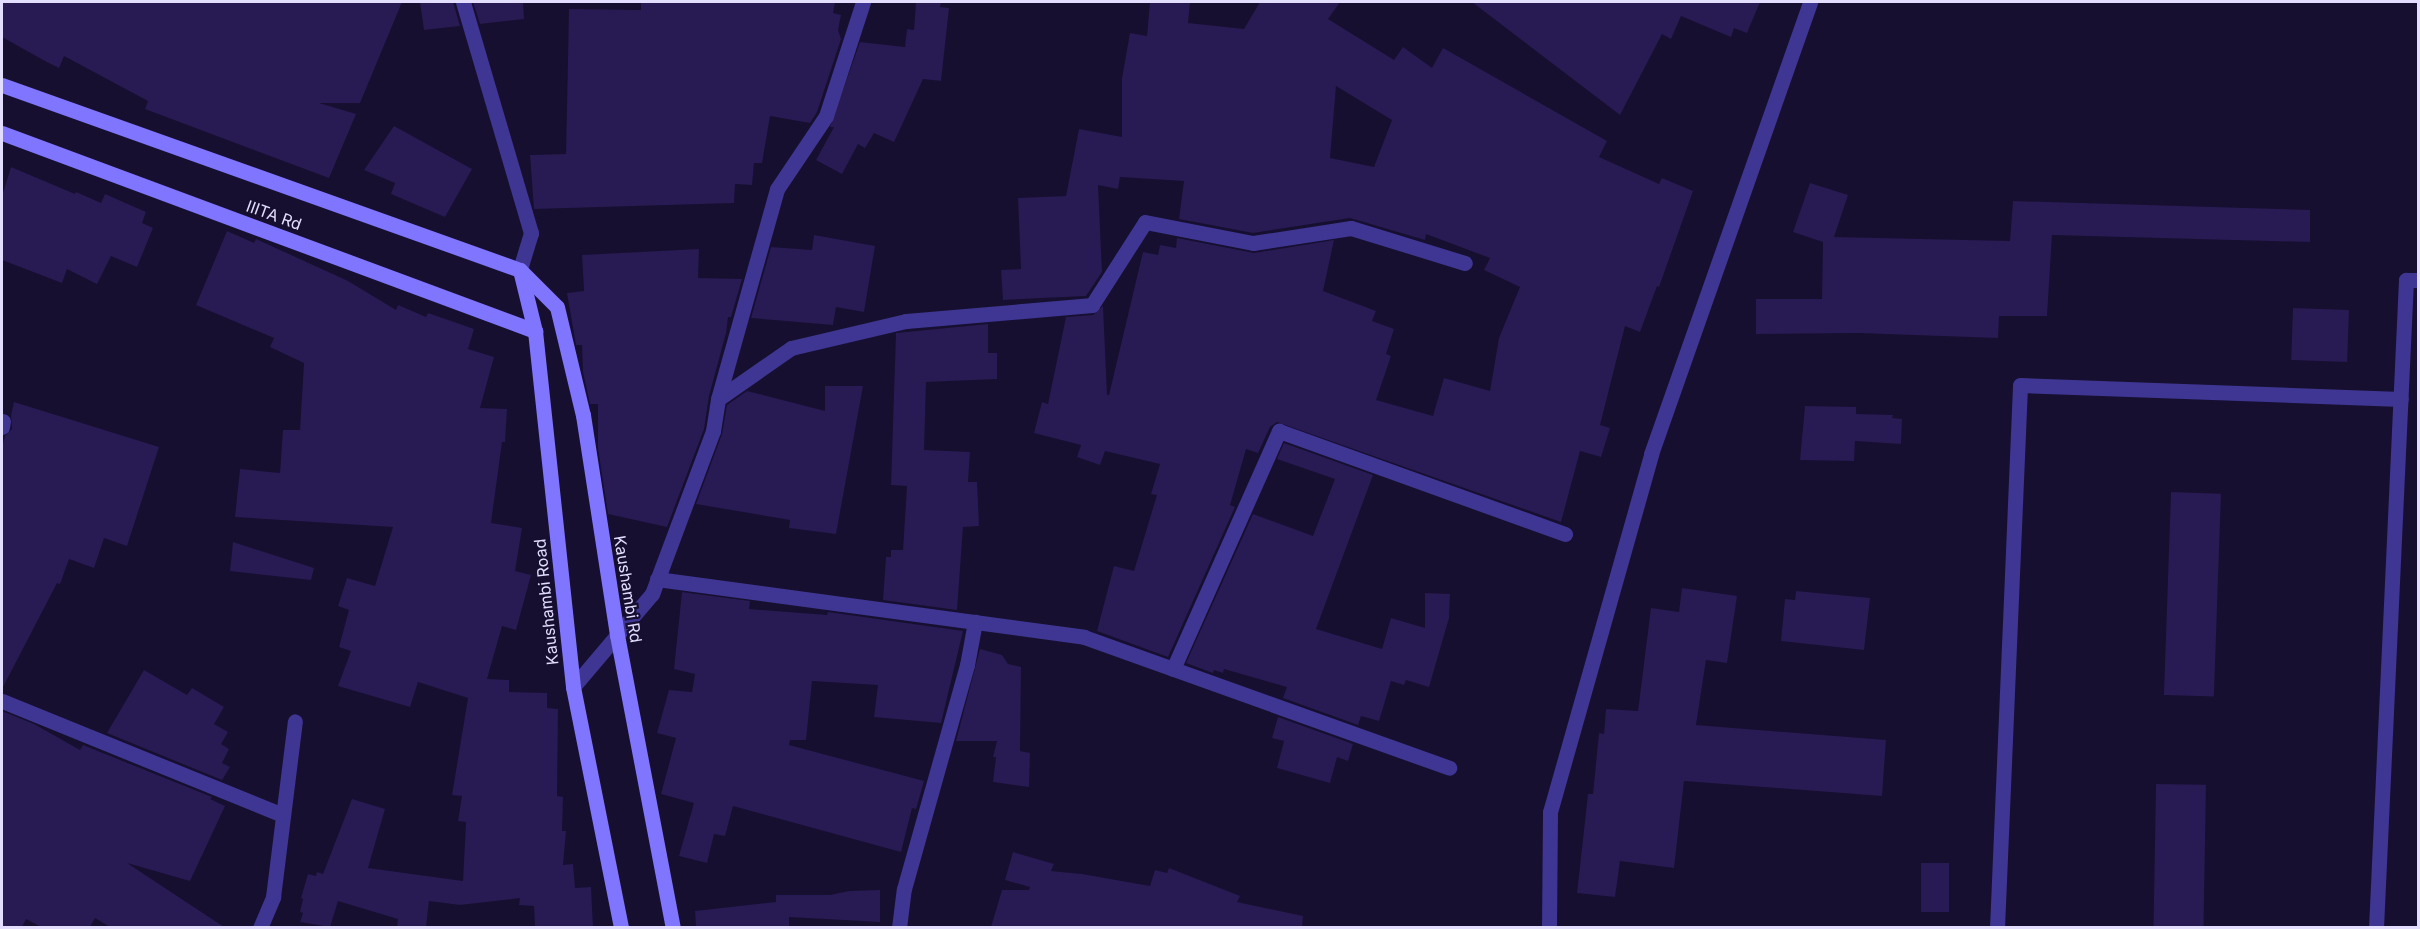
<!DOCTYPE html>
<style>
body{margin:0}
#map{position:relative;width:2420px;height:929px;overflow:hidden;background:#160f2f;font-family:Inter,sans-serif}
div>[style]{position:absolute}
.building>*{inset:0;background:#281a52;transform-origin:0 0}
.service>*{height:15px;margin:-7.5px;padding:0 7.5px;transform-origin:7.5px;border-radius:7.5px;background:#3e3692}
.minor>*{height:15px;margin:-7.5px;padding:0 7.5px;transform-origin:7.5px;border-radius:7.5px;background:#3e3692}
.tertiary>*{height:15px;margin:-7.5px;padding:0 7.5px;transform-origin:7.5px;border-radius:7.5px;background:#3e3692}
.secondary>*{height:15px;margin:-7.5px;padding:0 7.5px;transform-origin:7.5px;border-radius:7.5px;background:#7f75ff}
span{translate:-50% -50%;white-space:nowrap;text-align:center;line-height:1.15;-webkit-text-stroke:4.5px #160f2f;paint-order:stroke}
.street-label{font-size:16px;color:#e3deff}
.frame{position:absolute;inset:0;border:3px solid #e3deff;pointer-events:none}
</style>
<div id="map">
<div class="building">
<div style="clip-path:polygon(2px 2px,402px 2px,360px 103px,319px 103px,356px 114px,329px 178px,145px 109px,148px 101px,64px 56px,59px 68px,45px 61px,2px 37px)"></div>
<div style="clip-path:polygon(420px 2px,453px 2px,460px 26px,424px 30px)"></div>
<div style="clip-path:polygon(473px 2px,523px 2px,524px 19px,480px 24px)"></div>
<div style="clip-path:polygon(641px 2px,835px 2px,833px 13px,841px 15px,838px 30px,841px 39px,817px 112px,810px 123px,770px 116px,762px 163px,754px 163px,752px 185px,735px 184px,734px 203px,534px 209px,530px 155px,566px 154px,569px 9px,641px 10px)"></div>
<div style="clip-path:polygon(916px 2px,941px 2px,940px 7px,949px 8px,941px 81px,923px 79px,894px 142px,874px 133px,865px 148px,858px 144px,842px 174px,816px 160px,834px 127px,830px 127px,860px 42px,905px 47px,907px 29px,914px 30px)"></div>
<div style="clip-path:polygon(evenodd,1150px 2px,1190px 2px,1188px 23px,1244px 29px,1260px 2px,1340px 2px,1328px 19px,1394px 60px,1403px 47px,1432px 68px,1443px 48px,1607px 141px,1599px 157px,1659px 184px,1662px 178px,1693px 191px,1659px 287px,1657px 286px,1640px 332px,1625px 326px,1600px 425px,1610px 428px,1601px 457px,1580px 451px,1561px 522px,1277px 422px,1270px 427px,1258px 453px,1246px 449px,1230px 505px,1235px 507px,1168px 657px,1097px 631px,1114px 566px,1134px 571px,1157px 495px,1151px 494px,1160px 464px,1105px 451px,1100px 465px,1077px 457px,1081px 445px,1034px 433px,1042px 402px,1048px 404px,1066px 317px,1093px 315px,1103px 306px,1107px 395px,1109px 395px,1143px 252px,1158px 255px,1160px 245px,1176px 248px,1177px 238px,1254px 253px,1334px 240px,1323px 291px,1376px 311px,1372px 321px,1394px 329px,1386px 354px,1391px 356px,1376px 400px,1433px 416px,1444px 378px,1490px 391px,1499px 338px,1520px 287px,1484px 270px,1490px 258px,1426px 234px,1425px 240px,1350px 218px,1253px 233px,1179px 219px,1184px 181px,1120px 177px,1118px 189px,1098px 185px,1102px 272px,1086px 296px,1003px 300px,1001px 270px,1021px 269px,1018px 198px,1066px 196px,1079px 129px,1122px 137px,1122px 78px,1130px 33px,1147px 36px,1150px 2px,1336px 86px,1392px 120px,1374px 167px,1330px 158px,1336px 86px)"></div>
<div style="clip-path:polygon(1472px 2px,1760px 2px,1747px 33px,1734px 28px,1731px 37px,1681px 16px,1671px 39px,1662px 34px,1620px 115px)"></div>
<div style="clip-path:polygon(394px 126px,472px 169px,445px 217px,391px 194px,395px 183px,364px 170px)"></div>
<div style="clip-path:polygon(11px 167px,75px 194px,76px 192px,101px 203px,105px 194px,146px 212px,142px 223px,153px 228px,137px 267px,111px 256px,97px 284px,67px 269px,62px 283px,2px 260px,2px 196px)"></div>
<div style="clip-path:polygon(1810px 183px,1848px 195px,1834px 237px,2010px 241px,2013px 201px,2310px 210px,2310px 242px,2052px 235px,2047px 316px,1999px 316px,1998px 338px,1858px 333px,1756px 334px,1756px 299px,1822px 299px,1823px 242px,1793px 232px)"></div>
<div style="clip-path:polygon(227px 231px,254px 243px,256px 239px,348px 281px,396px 310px,398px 305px,426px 317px,428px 313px,474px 329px,468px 349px,494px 357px,480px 408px,507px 409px,505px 442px,502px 442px,491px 523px,522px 528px,515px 571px,531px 575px,516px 630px,502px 626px,487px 679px,509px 680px,509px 692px,547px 693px,547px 708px,558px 709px,557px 796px,563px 797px,562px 831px,566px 831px,563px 865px,573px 864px,575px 888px,591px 887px,593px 927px,535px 927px,534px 906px,519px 905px,520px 898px,460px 905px,429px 901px,426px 927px,397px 927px,398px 919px,338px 901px,330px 927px,300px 922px,303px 913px,300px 912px,303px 899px,301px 898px,308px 874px,316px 876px,317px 872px,323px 874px,352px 799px,385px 809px,368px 868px,463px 881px,466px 822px,458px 821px,462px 796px,452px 795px,468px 698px,418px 682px,410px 707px,338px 686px,351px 651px,339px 647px,349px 610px,338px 606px,347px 578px,375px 586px,393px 527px,235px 517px,240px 469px,280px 473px,283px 430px,300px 430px,304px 363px,270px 347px,274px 338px,196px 305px)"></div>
<div style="clip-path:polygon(814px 235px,875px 246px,864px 312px,836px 307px,833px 325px,751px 318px,771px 247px,812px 250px)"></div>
<div style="clip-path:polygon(699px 249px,698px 278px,742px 279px,731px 317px,728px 317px,726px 333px,709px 396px,704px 429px,667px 527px,608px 514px,598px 448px,598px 404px,590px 404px,583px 372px,582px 345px,576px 345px,567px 293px,584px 291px,582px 255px)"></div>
<div style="left:2293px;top:308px;width:56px;height:52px;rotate:2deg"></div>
<div style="clip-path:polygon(988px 324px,988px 353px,997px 353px,997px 379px,926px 382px,924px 450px,970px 452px,968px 482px,977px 482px,979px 526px,963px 527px,957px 610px,883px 600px,886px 557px,891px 557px,891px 550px,903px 550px,907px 486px,891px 485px,896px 333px)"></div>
<div style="clip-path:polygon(825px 386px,863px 386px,836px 534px,789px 528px,790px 520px,696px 504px,722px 434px,727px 405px,747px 391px,825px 411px)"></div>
<div style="clip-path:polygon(14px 402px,159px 447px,127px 546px,104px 538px,94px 568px,69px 559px,60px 584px,57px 583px,2px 689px,2px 447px,5px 436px,12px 429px,11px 415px)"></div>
<div style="clip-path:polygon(1805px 406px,1856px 407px,1856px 414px,1893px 415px,1892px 418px,1902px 419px,1901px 444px,1855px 441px,1854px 461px,1800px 460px)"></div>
<div style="clip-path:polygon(1284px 443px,1373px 475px,1316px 629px,1382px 649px,1391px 618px,1425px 628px,1425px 593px,1450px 594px,1449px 618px,1429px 687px,1406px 680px,1404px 685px,1391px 681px,1379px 721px,1361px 716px,1358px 725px,1283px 698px,1287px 687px,1224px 669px,1223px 673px,1214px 670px,1213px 673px,1186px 663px,1253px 514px,1313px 536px,1335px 479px,1277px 459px)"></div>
<div style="left:2171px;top:492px;width:50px;height:203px;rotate:2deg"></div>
<div style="clip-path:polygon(233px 542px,314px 568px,311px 580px,230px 571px)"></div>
<div style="clip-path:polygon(1682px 588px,1737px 596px,1727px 663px,1706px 660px,1696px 725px,1886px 740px,1882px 796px,1684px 781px,1674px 868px,1620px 861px,1615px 897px,1577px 893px,1588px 794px,1593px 794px,1599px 733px,1604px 734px,1606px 709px,1638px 711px,1651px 608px,1679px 612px)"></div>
<div style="clip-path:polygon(1796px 591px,1870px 598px,1864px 650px,1781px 641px,1785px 599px,1795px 600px)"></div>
<div style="clip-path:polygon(682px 592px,750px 601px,749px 609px,827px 615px,828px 612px,963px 631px,941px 723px,874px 717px,878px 685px,812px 681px,806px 740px,790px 740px,789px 745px,924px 781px,916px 809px,912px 808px,901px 852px,733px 806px,725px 836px,714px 834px,707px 863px,679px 856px,694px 803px,661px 794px,676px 738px,657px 733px,669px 690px,692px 692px,695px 674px,674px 669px)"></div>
<div style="clip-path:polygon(980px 649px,1002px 655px,1008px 664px,1021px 667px,1020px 751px,1030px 753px,1029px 787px,993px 782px,996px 757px,993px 757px,997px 741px,956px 741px)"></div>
<div style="clip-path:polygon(144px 670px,187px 695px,192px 688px,224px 707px,214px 724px,228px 732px,221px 744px,229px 749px,222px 763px,230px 767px,222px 780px,107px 733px)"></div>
<div style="clip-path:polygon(2px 711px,34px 724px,80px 750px,83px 745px,212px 797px,210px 799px,225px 806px,190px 881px,127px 863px,224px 927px,110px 927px,95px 918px,90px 927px,41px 927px,26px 919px,22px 927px,2px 927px)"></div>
<div style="clip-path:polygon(1278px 717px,1353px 744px,1348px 761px,1337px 757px,1330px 783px,1277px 768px,1284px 741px,1272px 738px)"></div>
<div style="left:2156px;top:784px;width:50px;height:143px;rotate:1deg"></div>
<div style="clip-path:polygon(1013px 852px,1054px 864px,1051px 871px,1082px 874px,1150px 886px,1155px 870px,1167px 873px,1169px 868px,1240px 896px,1237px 902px,1303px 916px,1302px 927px,991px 927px,1002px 890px,1029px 890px,1030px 887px,1005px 880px)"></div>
<div style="left:1921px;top:863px;width:28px;height:49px"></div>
<div style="clip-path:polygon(880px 890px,880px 922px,789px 917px,789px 927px,696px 927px,695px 911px,776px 902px,776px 895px,830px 895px,849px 891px)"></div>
</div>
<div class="service">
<div style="left:1997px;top:928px;width:543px;rotate:-87.57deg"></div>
<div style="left:2020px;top:385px;width:381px;rotate:2.1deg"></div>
<div style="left:2376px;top:928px;width:649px;rotate:-87.35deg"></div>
<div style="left:2406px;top:280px;width:12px"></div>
</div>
<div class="minor">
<div style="left:718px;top:399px;width:89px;rotate:-34.9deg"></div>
<div style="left:791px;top:348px;width:118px;rotate:-13.2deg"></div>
<div style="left:906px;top:321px;width:187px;rotate:-4.9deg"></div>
<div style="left:1092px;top:305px;width:98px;rotate:-57.4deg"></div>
<div style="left:1145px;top:222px;width:110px;rotate:11deg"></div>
<div style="left:1253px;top:243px;width:99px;rotate:-8.7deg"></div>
<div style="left:1351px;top:228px;width:119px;rotate:17.1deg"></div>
<div style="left:2px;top:427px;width:6px;rotate:-81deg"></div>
<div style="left:657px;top:579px;width:431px;rotate:7.7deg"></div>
<div style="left:1084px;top:637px;width:388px;rotate:19.7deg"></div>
<div style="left:1173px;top:669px;width:261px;rotate:-66deg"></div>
<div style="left:1279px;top:431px;width:304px;rotate:19.8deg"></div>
<div style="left:573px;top:687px;width:122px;rotate:-49.7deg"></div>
<div style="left:652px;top:594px;width:174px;rotate:-69.5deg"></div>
<div style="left:713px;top:431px;width:32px;rotate:-81deg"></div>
<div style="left:718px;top:399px;width:218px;rotate:-74.3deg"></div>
<div style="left:777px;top:189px;width:88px;rotate:-56.1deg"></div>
<div style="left:826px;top:116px;width:120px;rotate:-72deg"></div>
<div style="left:2px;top:701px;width:303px;rotate:22.1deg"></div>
<div style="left:260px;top:928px;width:34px;rotate:-67deg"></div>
<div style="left:273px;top:897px;width:177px;rotate:-82.9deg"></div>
<div style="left:899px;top:928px;width:39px;rotate:-83deg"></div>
<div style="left:904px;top:889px;width:233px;rotate:-74.3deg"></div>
<div style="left:967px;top:665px;width:44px;rotate:-79.5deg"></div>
<div style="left:1549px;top:928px;width:116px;rotate:-89.5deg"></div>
<div style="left:1550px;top:812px;width:372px;rotate:-74.2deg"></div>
<div style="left:1651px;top:454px;width:479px;rotate:-70.6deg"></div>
</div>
<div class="tertiary">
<div style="left:463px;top:2px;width:241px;rotate:73.6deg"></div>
<div style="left:531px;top:233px;width:39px;rotate:107deg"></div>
</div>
<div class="secondary">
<div style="left:2px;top:85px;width:550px;rotate:19.65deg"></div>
<div style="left:520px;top:270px;width:52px;rotate:45deg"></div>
<div style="left:557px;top:307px;width:111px;rotate:76.5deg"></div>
<div style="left:583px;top:415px;width:223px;rotate:81.2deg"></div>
<div style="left:617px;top:635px;width:298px;rotate:79.2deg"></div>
<div style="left:2px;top:133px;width:569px;rotate:20.38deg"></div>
<div style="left:520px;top:270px;width:63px;rotate:76.2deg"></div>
<div style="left:535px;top:331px;width:358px;rotate:83.9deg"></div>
<div style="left:573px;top:687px;width:246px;rotate:78.7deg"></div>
</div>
<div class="street-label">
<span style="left:274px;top:215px;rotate:20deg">IIITA Rd</span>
<span style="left:628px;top:589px;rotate:81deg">Kaushambi Rd</span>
<span style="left:546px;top:602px;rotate:-96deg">Kaushambi Road</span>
</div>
<div class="frame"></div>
</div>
